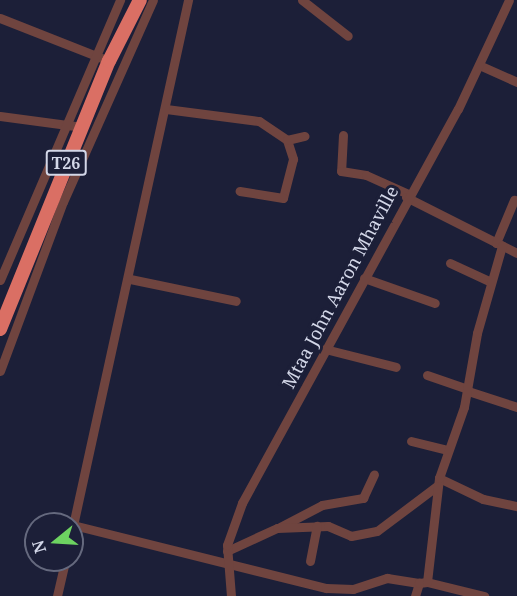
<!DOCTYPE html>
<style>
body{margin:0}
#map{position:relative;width:517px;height:596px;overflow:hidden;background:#1c1f38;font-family:"Noto Serif",serif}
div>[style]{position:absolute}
.minor>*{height:9px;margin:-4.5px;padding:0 4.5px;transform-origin:4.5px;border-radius:4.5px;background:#6f443f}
.highway>*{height:14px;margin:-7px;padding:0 7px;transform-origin:7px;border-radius:7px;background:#da6f64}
span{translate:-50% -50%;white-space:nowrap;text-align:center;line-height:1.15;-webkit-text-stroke:6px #1c1f38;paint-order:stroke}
.shield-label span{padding:2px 4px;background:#1c1f38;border:2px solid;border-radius:4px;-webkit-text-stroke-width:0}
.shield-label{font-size:16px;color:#d3d7e8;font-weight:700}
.street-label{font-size:18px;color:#d3d7e8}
.north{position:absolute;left:24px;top:512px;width:60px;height:60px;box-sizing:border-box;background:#1c1f38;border:2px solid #65697e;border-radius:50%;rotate:252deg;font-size:16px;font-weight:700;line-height:24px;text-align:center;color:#d3d7e8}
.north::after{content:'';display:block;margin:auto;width:21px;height:27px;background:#6dd361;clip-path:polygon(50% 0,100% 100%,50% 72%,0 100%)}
</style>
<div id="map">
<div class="minor">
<div style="left:302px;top:0;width:58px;rotate:38deg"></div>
<div style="left:0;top:18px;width:117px;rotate:21.5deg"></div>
<div style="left:479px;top:65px;width:42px;rotate:24.1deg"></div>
<div style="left:166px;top:109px;width:94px;rotate:7.4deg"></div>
<div style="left:259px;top:121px;width:34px;rotate:34deg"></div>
<div style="left:287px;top:140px;width:20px;rotate:72deg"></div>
<div style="left:293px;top:159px;width:40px;rotate:104.4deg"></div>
<div style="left:283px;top:198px;width:44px;rotate:-170.8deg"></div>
<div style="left:0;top:116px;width:83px;rotate:7.6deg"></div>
<div style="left:343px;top:135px;width:36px;rotate:93deg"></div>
<div style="left:341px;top:171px;width:25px;rotate:9deg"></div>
<div style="left:366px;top:175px;width:46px;rotate:24.3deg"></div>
<div style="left:287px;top:140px;width:18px;rotate:-13deg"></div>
<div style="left:406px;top:197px;width:124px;rotate:26.8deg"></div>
<div style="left:496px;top:243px;width:47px;rotate:-67.3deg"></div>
<div style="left:450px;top:263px;width:45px;rotate:24.9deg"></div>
<div style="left:364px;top:278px;width:75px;rotate:19.4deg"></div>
<div style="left:130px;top:279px;width:108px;rotate:11.7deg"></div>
<div style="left:0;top:280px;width:305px;rotate:-66.8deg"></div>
<div style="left:325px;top:349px;width:73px;rotate:14.2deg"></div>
<div style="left:0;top:371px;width:180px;rotate:-69.6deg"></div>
<div style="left:63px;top:202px;width:221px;rotate:-66deg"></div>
<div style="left:427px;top:375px;width:43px;rotate:18.9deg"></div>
<div style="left:468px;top:391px;width:52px;rotate:18.1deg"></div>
<div style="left:411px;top:441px;width:36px;rotate:14deg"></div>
<div style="left:439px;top:478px;width:49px;rotate:25.5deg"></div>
<div style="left:483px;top:499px;width:35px;rotate:12deg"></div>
<div style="left:73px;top:525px;width:261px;rotate:14deg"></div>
<div style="left:326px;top:588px;width:27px;rotate:2deg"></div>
<div style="left:353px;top:589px;width:36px;rotate:-18deg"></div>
<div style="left:387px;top:578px;width:32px;rotate:9deg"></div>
<div style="left:280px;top:527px;width:47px;rotate:-27.6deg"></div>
<div style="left:322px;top:505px;width:42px;rotate:-9.7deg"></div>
<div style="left:363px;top:498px;width:26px;rotate:-65deg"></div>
<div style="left:72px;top:530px;width:543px;rotate:-77.65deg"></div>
<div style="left:227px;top:551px;width:55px;rotate:-24.7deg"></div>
<div style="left:277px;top:528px;width:51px;rotate:-2.2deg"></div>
<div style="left:328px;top:526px;width:25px;rotate:23deg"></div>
<div style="left:351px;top:536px;width:26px;rotate:-11deg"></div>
<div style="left:377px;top:531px;width:75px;rotate:-36.9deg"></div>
<div style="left:310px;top:561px;width:36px;rotate:-79deg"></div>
<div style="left:427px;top:582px;width:59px;rotate:13.8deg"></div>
<div style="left:57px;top:596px;width:37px;rotate:-77deg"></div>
<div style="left:231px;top:596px;width:51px;rotate:-94.5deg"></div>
<div style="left:227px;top:545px;width:45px;rotate:-70.3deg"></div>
<div style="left:242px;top:503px;width:449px;rotate:-61.3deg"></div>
<div style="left:458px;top:109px;width:120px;rotate:-64.9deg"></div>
<div style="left:415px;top:596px;width:14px;rotate:-73deg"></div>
<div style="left:419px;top:583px;width:8px;rotate:-7deg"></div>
<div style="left:427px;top:582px;width:105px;rotate:-83.4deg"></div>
<div style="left:439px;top:478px;width:75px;rotate:-70.6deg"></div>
<div style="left:464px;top:407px;width:75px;rotate:-80deg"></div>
<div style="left:477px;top:333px;width:91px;rotate:-74deg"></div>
</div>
<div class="highway">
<div style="left:0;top:329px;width:289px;rotate:-67.9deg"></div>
<div style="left:109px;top:61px;width:68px;rotate:-63.1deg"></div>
</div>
<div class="shield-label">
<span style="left:66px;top:163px">T26</span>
</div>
<div class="street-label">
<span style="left:340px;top:287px;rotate:-62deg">Mtaa John Aaron Mhaville</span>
</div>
<div class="north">N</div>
</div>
